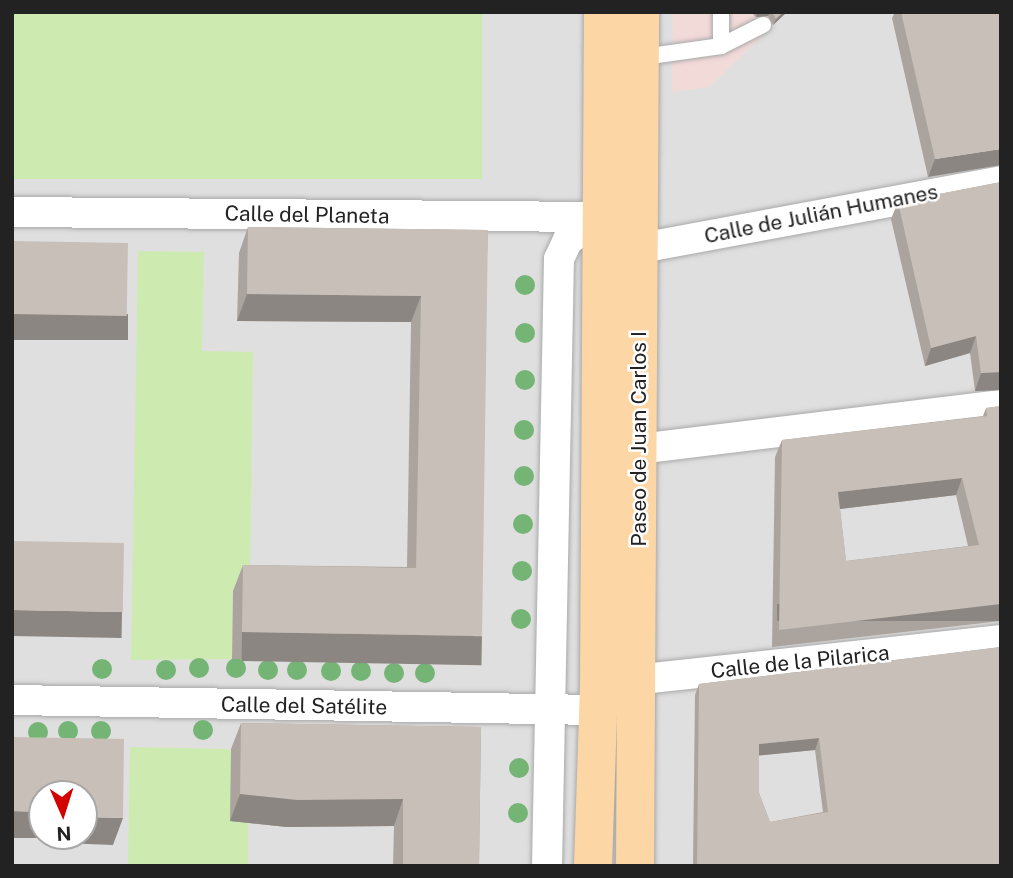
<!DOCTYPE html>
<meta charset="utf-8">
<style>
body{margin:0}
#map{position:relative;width:1013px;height:878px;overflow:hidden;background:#f2efe9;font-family:"Public Sans",sans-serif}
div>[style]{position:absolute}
.residential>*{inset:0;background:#e0dfdf}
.commercial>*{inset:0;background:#f2dad9}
.grass>*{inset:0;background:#cdebb0;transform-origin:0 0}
.roads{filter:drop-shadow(0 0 2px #a9a9a9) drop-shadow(0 0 2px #a9a9a9)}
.service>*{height:16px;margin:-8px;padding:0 8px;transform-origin:8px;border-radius:8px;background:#fff}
.minor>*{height:30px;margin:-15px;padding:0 15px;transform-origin:15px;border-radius:15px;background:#fff}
.primary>*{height:38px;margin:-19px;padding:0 19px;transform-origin:19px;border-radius:19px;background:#fcd6a4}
.trees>*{width:20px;height:20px;margin:-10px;border-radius:50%;background:#74b475}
.wall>*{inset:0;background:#aba49e}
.shaded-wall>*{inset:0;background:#8b8681;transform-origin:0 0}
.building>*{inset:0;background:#c7bfb8;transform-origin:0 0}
span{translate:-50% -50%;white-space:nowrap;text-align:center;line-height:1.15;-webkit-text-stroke:5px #fff;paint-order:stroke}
.street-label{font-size:21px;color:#222}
.frame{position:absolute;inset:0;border:14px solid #222;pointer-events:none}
.north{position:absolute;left:28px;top:780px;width:70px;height:70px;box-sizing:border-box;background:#fff;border:2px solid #a7a7a7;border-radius:50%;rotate:177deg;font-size:19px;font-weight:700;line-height:28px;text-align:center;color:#222}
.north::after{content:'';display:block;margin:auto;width:24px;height:32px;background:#d40000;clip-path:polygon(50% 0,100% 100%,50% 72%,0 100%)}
</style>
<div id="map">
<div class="residential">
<div style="clip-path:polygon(evenodd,12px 12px,1001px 12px,1001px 866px,12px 866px,12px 12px,42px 794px,84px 794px,84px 836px,42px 836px,42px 794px)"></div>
</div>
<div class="commercial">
<div style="clip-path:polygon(673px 12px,787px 12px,709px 87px,672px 92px)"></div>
</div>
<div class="grass">
<div style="left:12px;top:12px;width:470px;height:167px"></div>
<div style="clip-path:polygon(138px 251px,204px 252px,202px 351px,253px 352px,250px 592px,233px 592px,232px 659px,131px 660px)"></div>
<div style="clip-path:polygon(130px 747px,231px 749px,248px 821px,248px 866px,128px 866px)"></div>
</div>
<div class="roads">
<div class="service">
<div style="left:721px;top:46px;width:47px;rotate:-26.6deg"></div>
<div style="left:643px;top:57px;width:79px;rotate:-8deg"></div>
<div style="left:721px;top:46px;width:34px;rotate:-90deg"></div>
</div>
<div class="minor">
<div style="left:12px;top:212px;width:589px;rotate:0.49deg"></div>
<div style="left:641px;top:248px;width:366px;rotate:-10.5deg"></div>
<div style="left:638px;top:449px;width:366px;rotate:-6.9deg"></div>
<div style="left:615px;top:682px;width:388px;rotate:-6.2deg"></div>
<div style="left:12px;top:700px;width:585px;rotate:0.98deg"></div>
<div style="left:547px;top:866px;width:607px;rotate:-88.87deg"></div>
<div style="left:559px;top:259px;width:21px;rotate:-65deg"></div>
<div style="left:568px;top:240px;width:40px;rotate:-34.9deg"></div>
</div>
<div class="primary">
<div style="left:593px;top:866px;width:182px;rotate:-88.1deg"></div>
<div style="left:599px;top:684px;width:672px;rotate:-89.66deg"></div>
<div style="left:635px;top:866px;width:854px;rotate:-89.66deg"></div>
</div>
</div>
<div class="trees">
<div style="left:525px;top:285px"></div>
<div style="left:525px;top:333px"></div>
<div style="left:525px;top:380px"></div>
<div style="left:524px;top:430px"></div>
<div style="left:524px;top:476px"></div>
<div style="left:523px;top:524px"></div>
<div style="left:522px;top:571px"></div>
<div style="left:521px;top:619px"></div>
<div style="left:199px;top:668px"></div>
<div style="left:236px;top:668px"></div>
<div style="left:102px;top:669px"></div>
<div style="left:166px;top:670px"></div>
<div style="left:268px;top:670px"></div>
<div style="left:297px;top:670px"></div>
<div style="left:331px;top:671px"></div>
<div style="left:361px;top:671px"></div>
<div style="left:394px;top:673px"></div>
<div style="left:425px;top:673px"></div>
<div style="left:203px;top:730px"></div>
<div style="left:68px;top:731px"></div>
<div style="left:101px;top:731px"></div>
<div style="left:38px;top:732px"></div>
<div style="left:519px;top:768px"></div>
<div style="left:518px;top:813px"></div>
</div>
<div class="wall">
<div style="clip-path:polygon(751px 12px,787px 12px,773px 25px,768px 16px,756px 17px)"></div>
<div style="clip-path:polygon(895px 12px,1001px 12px,928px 177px,892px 18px)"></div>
<div style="clip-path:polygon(1001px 182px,1001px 390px,975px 391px,970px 353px,925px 366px,891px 219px,898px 202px)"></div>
<div style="clip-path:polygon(248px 227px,488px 230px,472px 663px,232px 659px,233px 591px,243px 565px,407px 567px,411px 322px,237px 321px,239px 253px)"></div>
<div style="clip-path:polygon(evenodd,1001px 406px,1001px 621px,772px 647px,775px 457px,782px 440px,983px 416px,986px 408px,1001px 406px,956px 495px,968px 546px,846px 561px,840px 509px,956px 495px)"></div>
<div style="clip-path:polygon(evenodd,1001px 647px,1001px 866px,693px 866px,695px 695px,699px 684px,1001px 647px,815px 750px,823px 812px,770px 822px,759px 793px,759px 755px,815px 750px)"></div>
<div style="clip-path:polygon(241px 723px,481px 727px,479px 866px,393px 866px,394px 826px,287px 827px,230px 821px,231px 749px)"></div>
</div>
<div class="shaded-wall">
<div style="clip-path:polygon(757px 12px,770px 12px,768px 16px,756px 17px)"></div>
<div style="clip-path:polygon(783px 12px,787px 12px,773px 25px,776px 19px)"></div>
<div style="clip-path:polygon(1001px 149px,1001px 165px,928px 177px,935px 159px)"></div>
<div style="clip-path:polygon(247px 294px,421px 296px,411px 322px,237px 321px)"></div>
<div style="left:12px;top:314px;width:116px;height:26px"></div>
<div style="clip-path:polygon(976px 336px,970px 353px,925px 366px,931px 348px)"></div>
<div style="clip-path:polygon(1001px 372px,1001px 390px,975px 391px,981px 373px)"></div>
<div style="clip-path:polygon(962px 478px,956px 495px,831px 510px,838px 492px)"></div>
<div style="left:1001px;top:604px;width:17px;height:224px;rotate:90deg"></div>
<div style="left:12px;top:610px;width:110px;height:26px;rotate:1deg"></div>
<div style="left:242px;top:632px;width:240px;height:29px;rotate:1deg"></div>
<div style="clip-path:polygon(819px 738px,815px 750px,755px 756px,759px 744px)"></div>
<div style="clip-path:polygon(240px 794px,403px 799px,394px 826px,287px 827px,230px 821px)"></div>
<div style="clip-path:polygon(12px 811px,42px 812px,42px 836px,62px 836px,61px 838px,12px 838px)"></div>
<div style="clip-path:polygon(84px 817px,123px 818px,113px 845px,61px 843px,64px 836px,84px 836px)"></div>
</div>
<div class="building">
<div style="clip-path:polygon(772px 12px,783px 12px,776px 19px)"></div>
<div style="clip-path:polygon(901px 12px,1001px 12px,1001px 149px,935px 159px)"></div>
<div style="clip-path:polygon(1001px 182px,1001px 372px,981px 373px,976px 336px,931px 348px,898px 202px)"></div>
<div style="clip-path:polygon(248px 227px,488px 230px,482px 636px,242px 632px,243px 565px,416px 568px,421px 296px,247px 294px)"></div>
<div style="left:12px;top:241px;width:116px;height:73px;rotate:1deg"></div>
<div style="clip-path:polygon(evenodd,1001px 406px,1001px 604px,779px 630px,782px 440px,987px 416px,986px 408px,1001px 406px,962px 478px,979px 545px,846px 561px,838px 492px,962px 478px)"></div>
<div style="left:12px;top:541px;width:112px;height:69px;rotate:1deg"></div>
<div style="clip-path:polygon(evenodd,1001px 647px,1001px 866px,697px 866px,699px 684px,1001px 647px,819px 738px,828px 812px,770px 822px,759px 793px,759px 744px,819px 738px)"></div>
<div style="clip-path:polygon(241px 723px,481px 727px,479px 866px,403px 866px,403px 799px,297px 800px,240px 794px)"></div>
<div style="clip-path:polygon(12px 737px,124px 739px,123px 818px,84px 817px,84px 794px,42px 794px,42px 812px,12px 811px)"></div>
</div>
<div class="street-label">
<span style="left:821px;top:214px;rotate:-11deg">Calle de Julián Humanes</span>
<span style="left:307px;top:215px;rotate:1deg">Calle del Planeta</span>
<span style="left:639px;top:439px;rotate:-90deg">Paseo de Juan Carlos I</span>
<span style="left:800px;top:662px;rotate:-6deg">Calle de la Pilarica</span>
<span style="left:304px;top:706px;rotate:1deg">Calle del Satélite</span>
</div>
<div class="frame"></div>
<div class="north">N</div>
</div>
